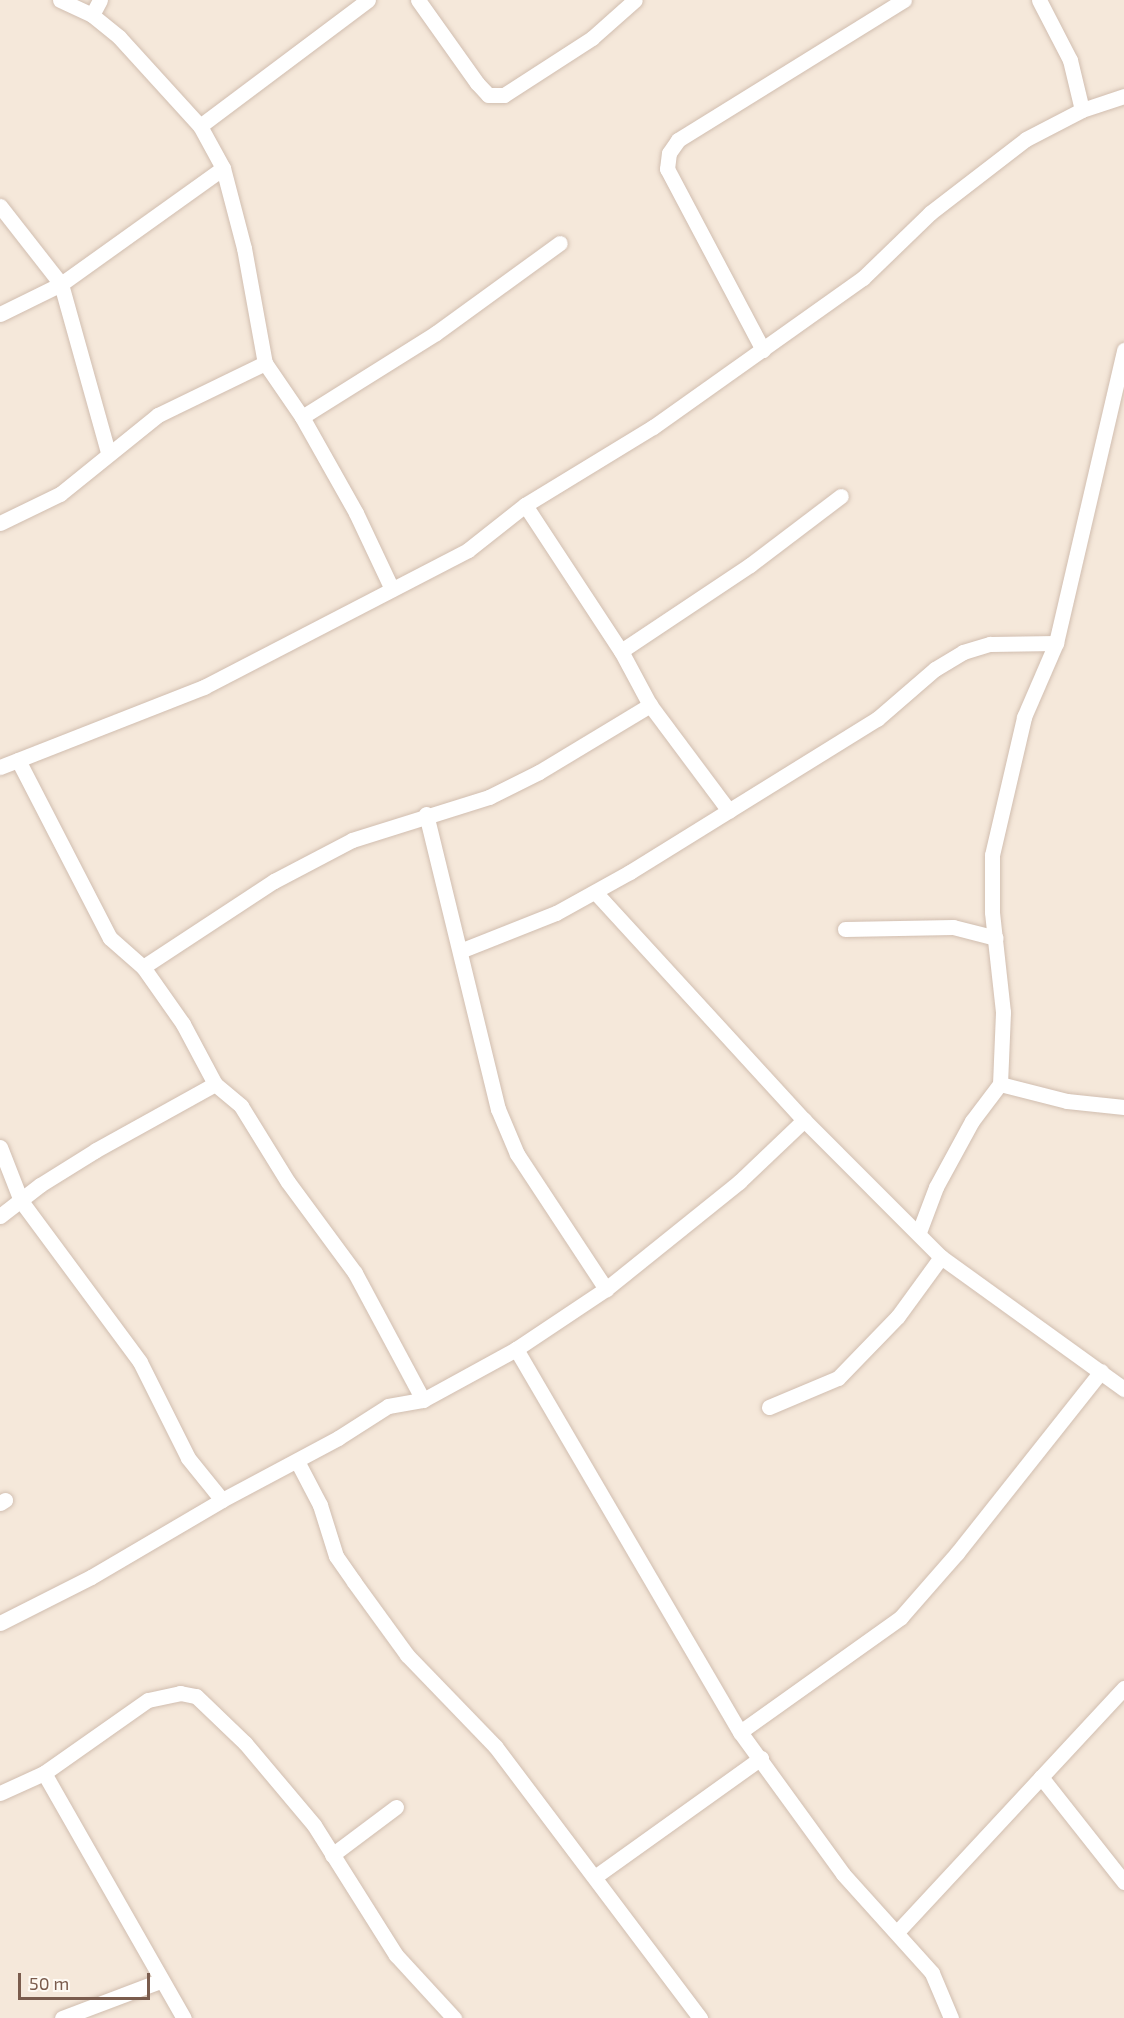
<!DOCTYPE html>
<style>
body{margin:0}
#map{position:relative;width:1124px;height:2018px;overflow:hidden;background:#fdf6ec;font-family:"Exo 2",sans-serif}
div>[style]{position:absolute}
.residential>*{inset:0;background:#f5e8da;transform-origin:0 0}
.roads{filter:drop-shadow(0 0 2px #d1beb0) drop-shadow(0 0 2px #d1beb0)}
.street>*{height:15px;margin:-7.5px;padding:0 7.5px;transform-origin:7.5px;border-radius:7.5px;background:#fff}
span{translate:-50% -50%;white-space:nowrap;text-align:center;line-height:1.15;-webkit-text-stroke:5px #fffaf3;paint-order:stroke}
.scale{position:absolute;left:18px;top:1973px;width:132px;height:27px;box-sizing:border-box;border:3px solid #7a5c4d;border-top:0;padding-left:8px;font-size:18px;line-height:21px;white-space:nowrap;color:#7a5c4d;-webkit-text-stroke:4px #fffaf3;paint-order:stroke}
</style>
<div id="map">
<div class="residential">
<div style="left:0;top:0;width:1124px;height:2018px"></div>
</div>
<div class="roads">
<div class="street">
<div style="left:60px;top:0;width:35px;rotate:25deg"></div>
<div style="left:92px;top:15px;width:35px;rotate:39deg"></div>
<div style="left:119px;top:37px;width:120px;rotate:47.7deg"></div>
<div style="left:200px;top:126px;width:48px;rotate:61.3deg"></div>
<div style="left:223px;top:168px;width:83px;rotate:75.3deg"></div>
<div style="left:244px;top:248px;width:117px;rotate:79.7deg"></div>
<div style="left:265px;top:363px;width:65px;rotate:55.6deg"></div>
<div style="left:302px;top:417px;width:110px;rotate:60.6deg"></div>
<div style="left:356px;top:513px;width:84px;rotate:64.7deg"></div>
<div style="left:418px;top:0;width:102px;rotate:54.6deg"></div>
<div style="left:477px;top:83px;width:16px;rotate:47deg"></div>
<div style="left:488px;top:95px;width:16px"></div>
<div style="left:504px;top:95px;width:105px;rotate:-32.9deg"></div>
<div style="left:592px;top:38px;width:57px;rotate:-41.5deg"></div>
<div style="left:1039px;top:0;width:68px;rotate:62.7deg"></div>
<div style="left:1070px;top:60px;width:51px;rotate:76.5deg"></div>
<div style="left:92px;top:15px;width:17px;rotate:-62deg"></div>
<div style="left:200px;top:126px;width:210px;rotate:-36.9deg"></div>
<div style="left:0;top:206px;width:99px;rotate:52deg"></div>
<div style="left:61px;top:284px;width:174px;rotate:74.4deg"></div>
<div style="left:0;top:314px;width:68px;rotate:-26.2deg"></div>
<div style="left:61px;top:284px;width:199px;rotate:-35.6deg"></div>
<div style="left:763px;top:350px;width:205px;rotate:-117.9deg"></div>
<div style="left:667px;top:169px;width:16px;rotate:-83deg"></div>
<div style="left:669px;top:153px;width:16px;rotate:-55deg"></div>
<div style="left:678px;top:140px;width:266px;rotate:-31.8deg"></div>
<div style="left:302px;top:417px;width:158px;rotate:-32.1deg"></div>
<div style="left:436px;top:333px;width:153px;rotate:-36deg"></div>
<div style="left:525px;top:505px;width:175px;rotate:56.7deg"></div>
<div style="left:621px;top:651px;width:61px;rotate:61.8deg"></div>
<div style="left:650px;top:705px;width:132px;rotate:53.3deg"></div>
<div style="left:0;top:523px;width:67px;rotate:-25.8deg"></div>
<div style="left:60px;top:494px;width:126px;rotate:-38.9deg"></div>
<div style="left:158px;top:415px;width:119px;rotate:-25.9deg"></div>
<div style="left:621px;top:651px;width:155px;rotate:-33.7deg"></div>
<div style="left:750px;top:565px;width:114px;rotate:-37.2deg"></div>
<div style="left:18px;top:760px;width:200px;rotate:62.7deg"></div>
<div style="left:110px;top:938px;width:44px;rotate:41.3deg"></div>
<div style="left:143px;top:967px;width:70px;rotate:54.9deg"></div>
<div style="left:183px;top:1024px;width:68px;rotate:61.9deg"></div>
<div style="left:215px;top:1084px;width:34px;rotate:40deg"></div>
<div style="left:241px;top:1106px;width:89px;rotate:58.3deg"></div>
<div style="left:288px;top:1182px;width:113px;rotate:53.6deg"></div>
<div style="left:355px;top:1273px;width:144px;rotate:61.8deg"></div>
<div style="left:0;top:767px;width:219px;rotate:-21.4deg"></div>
<div style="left:204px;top:687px;width:297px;rotate:-27.4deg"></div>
<div style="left:468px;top:550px;width:73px;rotate:-38.3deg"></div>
<div style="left:525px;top:505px;width:150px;rotate:-31.4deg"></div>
<div style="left:653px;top:427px;width:257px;rotate:-35.4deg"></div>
<div style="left:863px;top:278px;width:93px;rotate:-44.1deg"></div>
<div style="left:930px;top:213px;width:121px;rotate:-37.6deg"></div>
<div style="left:1026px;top:139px;width:63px;rotate:-27.4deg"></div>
<div style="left:1082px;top:110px;width:44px;rotate:-18.4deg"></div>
<div style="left:426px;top:814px;width:304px;rotate:76.3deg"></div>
<div style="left:498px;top:1109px;width:49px;rotate:67.1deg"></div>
<div style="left:517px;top:1154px;width:162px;rotate:56.6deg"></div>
<div style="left:595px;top:892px;width:309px;rotate:47.5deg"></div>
<div style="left:804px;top:1120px;width:194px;rotate:45deg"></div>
<div style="left:941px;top:1257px;width:226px;rotate:35.8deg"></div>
<div style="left:845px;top:929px;width:108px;rotate:-1.1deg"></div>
<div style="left:953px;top:927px;width:44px;rotate:14.3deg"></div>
<div style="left:460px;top:951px;width:103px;rotate:-21.6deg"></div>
<div style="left:556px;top:913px;width:85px;rotate:-29deg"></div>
<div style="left:630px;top:872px;width:291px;rotate:-31.8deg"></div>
<div style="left:877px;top:719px;width:77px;rotate:-40.8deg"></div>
<div style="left:935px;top:669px;width:33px;rotate:-31deg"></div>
<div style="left:963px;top:652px;width:28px;rotate:-17deg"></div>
<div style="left:990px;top:644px;width:66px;rotate:-0.9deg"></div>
<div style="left:143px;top:967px;width:157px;rotate:-33.3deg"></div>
<div style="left:274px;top:881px;width:88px;rotate:-27.7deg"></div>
<div style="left:352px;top:840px;width:144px;rotate:-17.4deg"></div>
<div style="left:489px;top:797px;width:56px;rotate:-26.6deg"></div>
<div style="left:539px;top:772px;width:130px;rotate:-31.1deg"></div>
<div style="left:1000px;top:1084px;width:69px;rotate:14.2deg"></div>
<div style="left:1067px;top:1101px;width:57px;rotate:6deg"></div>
<div style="left:0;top:1147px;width:58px;rotate:68.7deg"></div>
<div style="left:21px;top:1201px;width:200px;rotate:53.5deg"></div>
<div style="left:140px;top:1362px;width:107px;rotate:63.4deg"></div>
<div style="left:188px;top:1458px;width:54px;rotate:51deg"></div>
<div style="left:0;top:1216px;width:51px;rotate:-37.8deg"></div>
<div style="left:40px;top:1185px;width:66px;rotate:-32deg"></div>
<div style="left:96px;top:1150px;width:136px;rotate:-29deg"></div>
<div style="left:919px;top:1232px;width:48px;rotate:-69.3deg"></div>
<div style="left:936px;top:1187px;width:75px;rotate:-61.4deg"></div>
<div style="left:972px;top:1121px;width:46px;rotate:-52.9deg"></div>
<div style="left:1000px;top:1084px;width:72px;rotate:-87.6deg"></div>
<div style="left:1003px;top:1012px;width:101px;rotate:-96.3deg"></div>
<div style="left:992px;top:912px;width:57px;rotate:-90deg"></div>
<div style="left:992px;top:855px;width:142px;rotate:-76.9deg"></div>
<div style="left:1024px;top:717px;width:81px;rotate:-66.6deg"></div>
<div style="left:1056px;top:643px;width:301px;rotate:-76.9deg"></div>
<div style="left:516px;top:1349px;width:444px;rotate:59.7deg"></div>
<div style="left:740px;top:1732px;width:175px;rotate:54deg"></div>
<div style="left:843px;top:1874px;width:133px;rotate:48deg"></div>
<div style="left:932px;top:1973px;width:49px;rotate:67.1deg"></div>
<div style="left:769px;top:1407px;width:75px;rotate:-22.8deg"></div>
<div style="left:838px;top:1378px;width:86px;rotate:-45.9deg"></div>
<div style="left:898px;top:1316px;width:73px;rotate:-53.9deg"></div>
<div style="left:297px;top:1461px;width:50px;rotate:62.4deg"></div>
<div style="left:320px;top:1505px;width:53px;rotate:72.6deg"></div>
<div style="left:336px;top:1556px;width:32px;rotate:55deg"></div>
<div style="left:354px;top:1582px;width:90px;rotate:54deg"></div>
<div style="left:407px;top:1655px;width:127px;rotate:46deg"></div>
<div style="left:495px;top:1746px;width:341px;rotate:53deg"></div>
<div style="left:0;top:1503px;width:6px;rotate:-31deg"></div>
<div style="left:0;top:1623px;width:102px;rotate:-26.8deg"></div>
<div style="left:91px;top:1577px;width:152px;rotate:-30.4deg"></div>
<div style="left:222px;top:1500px;width:132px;rotate:-28.1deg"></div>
<div style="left:338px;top:1438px;width:59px;rotate:-32.6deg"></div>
<div style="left:388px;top:1406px;width:36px;rotate:-10deg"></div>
<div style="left:423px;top:1400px;width:106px;rotate:-28.7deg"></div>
<div style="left:516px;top:1349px;width:108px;rotate:-33.7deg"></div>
<div style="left:606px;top:1289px;width:171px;rotate:-38.8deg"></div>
<div style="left:739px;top:1182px;width:90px;rotate:-43.6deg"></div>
<div style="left:740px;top:1732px;width:198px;rotate:-35.5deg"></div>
<div style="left:901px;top:1617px;width:85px;rotate:-48.8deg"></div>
<div style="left:957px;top:1553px;width:232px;rotate:-51.6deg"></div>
<div style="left:44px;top:1773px;width:282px;rotate:60.3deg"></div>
<div style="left:1041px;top:1777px;width:134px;rotate:51.7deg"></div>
<div style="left:0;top:1793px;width:48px;rotate:-24.4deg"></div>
<div style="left:44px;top:1773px;width:127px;rotate:-35.1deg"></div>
<div style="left:148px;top:1700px;width:33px;rotate:-12deg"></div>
<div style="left:180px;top:1693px;width:16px;rotate:11deg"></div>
<div style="left:196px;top:1696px;width:68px;rotate:43.8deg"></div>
<div style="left:245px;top:1743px;width:107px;rotate:49.9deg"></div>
<div style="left:314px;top:1825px;width:154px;rotate:57.8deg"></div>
<div style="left:396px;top:1955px;width:86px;rotate:47.4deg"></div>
<div style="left:332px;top:1855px;width:80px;rotate:-36.9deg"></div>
<div style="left:596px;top:1876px;width:203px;rotate:-35.6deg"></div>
<div style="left:898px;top:1931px;width:332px;rotate:-47.1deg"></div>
<div style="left:62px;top:2018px;width:105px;rotate:-20.7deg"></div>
</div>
</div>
<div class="scale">50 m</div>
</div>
